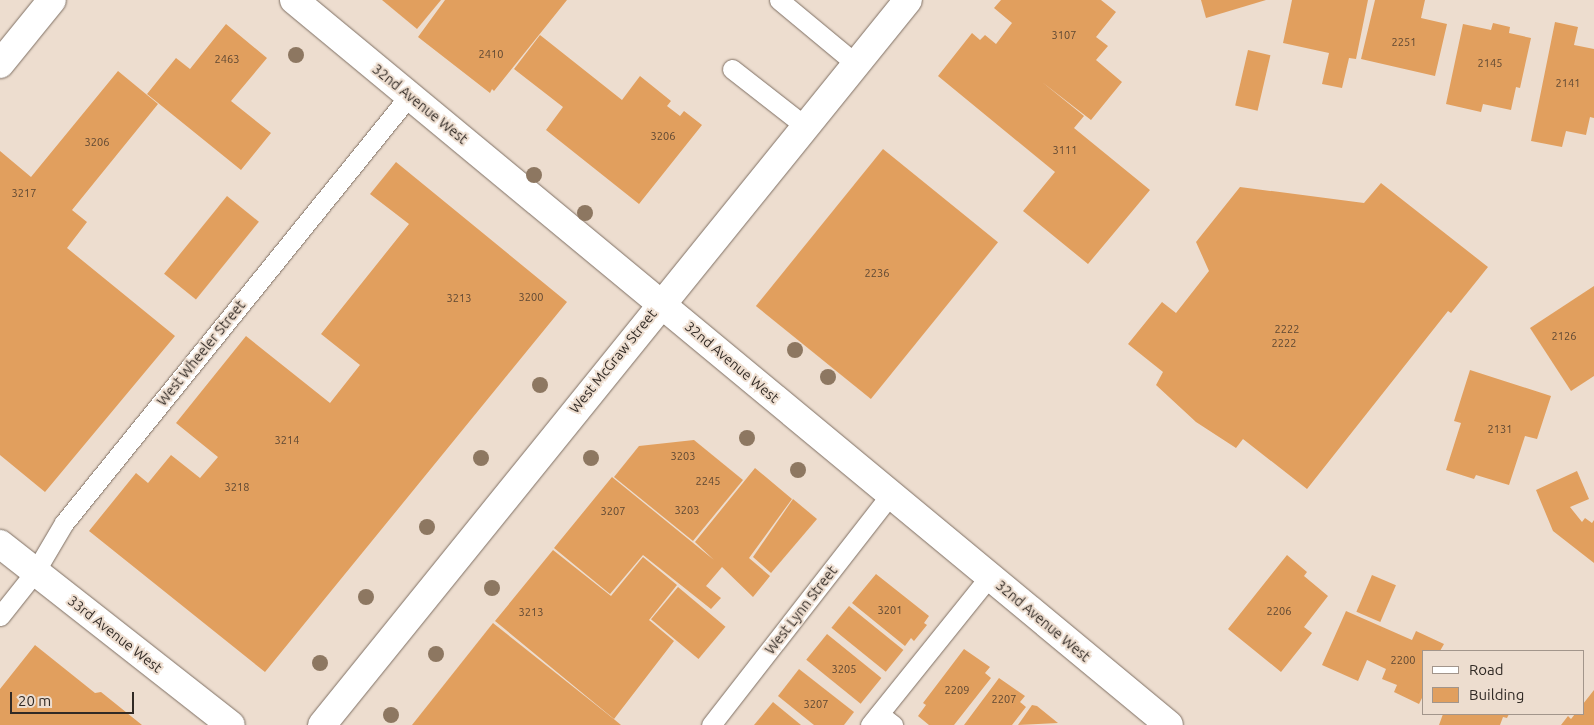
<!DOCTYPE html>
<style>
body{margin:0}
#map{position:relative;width:1594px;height:725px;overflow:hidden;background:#edddcf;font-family:Ubuntu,sans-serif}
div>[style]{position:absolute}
.building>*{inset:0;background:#e19f5e;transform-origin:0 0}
.roads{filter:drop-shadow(0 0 1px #7e6f63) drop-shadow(0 0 1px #7e6f63)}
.lane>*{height:19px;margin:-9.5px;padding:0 9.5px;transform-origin:9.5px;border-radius:9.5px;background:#fff}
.street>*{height:28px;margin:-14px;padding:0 14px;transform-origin:14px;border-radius:14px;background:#fff}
.secondary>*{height:28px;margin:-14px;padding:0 14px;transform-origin:14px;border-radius:14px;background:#fff}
.trees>*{width:16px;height:16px;margin:-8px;border-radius:50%;background:#8d7761}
span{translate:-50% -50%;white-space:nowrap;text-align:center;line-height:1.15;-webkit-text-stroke:4px #edddcf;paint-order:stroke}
.number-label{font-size:11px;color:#5d4733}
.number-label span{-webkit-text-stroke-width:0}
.street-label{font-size:14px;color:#312a25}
.legend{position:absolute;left:1422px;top:650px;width:162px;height:65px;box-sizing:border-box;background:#edddcf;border:1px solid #a2958b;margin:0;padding:6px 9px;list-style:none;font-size:15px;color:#312a25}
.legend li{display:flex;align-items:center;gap:10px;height:25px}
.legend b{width:25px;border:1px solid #a2958b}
.scale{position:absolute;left:10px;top:692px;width:124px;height:22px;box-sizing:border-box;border:2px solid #312a25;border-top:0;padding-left:6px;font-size:15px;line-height:18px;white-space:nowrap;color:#312a25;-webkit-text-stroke:4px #edddcf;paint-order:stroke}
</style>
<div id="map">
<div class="building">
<div style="clip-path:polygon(382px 0,441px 0,417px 29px)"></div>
<div style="clip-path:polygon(445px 0,567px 0,494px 91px,492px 89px,490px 93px,418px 37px)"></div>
<div style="clip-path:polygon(1001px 0,1101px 0,1116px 12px,1096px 37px,1108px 46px,1096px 60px,1122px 82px,1091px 120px,1042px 82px,1084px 116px,1074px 128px,1150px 190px,1088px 264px,1023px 211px,1055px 172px,938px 76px,972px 33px,980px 40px,985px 35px,996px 44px,1012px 23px,994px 8px)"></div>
<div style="clip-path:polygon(1201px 0,1266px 0,1206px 18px)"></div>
<div style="clip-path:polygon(1292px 0,1368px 0,1356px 59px,1349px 58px,1342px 88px,1322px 84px,1329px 53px,1283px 43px)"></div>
<div style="clip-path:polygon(1375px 0,1425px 0,1421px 18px,1447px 24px,1435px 76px,1361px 59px)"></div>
<div style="clip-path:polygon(1555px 22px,1578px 27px,1574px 45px,1594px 49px,1594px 118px,1590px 117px,1586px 135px,1566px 131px,1562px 147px,1531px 141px)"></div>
<div style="clip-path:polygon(1493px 23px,1510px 27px,1509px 33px,1531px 38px,1520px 88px,1516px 87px,1511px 110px,1483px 104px,1481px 112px,1446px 104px,1463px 24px,1491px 30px)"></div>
<div style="clip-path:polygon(226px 24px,267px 58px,231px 101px,271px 133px,241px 170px,147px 94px,176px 58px,190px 69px)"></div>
<div style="clip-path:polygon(540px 35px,622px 100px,640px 76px,671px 101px,667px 106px,680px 116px,684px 111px,702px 125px,639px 204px,546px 130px,563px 107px,514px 69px)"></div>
<div style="left:1248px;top:50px;width:23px;height:57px;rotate:13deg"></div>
<div style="clip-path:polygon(118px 71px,158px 104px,72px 210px,87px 222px,67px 248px,175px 336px,45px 492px,0 455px,0 151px,31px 177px)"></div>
<div style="left:883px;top:149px;width:148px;height:202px;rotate:39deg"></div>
<div style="clip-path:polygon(396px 162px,567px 302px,265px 672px,89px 531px,136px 473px,148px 483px,171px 455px,200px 478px,218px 457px,176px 423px,246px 336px,330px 403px,360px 365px,321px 334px,409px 224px,370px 194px)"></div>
<div style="clip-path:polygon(1381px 183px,1488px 267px,1451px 313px,1448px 311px,1307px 489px,1243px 439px,1236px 448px,1196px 422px,1156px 385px,1163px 372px,1128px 344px,1162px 302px,1176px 313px,1209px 271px,1196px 242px,1240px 187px,1364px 203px)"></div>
<div style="left:227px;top:196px;width:41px;height:100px;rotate:39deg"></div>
<div style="clip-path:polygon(1594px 286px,1594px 376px,1571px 391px,1530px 328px)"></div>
<div style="clip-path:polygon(1470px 370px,1551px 396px,1537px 439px,1525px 436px,1509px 485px,1476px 475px,1474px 479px,1446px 470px,1461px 423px,1454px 421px)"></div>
<div style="clip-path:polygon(694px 440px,743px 480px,693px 541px,614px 477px,639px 446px)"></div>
<div style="clip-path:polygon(755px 468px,792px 499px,749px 558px,770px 576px,753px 597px,722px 567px,706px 586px,721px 598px,711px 609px,643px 555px,610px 594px,554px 548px,612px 477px,714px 560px,695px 542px)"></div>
<div style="clip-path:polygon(1577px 471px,1589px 499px,1570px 507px,1582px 522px,1585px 518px,1592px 523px,1594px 520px,1594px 563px,1553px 531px,1536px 490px)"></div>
<div style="clip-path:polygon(793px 499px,817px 519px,771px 573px,753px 557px)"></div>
<div style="clip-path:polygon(553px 550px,611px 596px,643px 557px,677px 585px,649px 620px,674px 641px,614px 719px,495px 621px)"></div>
<div style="clip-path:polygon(1287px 555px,1307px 572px,1304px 576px,1328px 596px,1304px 627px,1312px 633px,1281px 672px,1228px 629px)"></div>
<div style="clip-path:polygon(876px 574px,929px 616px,924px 623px,927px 625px,914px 641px,911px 638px,905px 646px,852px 603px)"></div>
<div style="left:1372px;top:575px;width:26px;height:40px;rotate:23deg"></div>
<div style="left:678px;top:587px;width:62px;height:42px;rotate:40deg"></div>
<div style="left:849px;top:606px;width:70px;height:28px;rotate:39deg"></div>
<div style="clip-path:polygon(1346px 611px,1412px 640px,1416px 631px,1444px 644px,1440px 651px,1423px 651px,1423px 696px,1419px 704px,1394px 692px,1397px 685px,1382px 679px,1386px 669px,1367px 660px,1358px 681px,1322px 665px)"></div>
<div style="clip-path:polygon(493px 623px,615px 720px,621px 725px,412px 725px)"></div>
<div style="left:827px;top:634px;width:70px;height:33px;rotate:39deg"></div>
<div style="clip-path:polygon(35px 645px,95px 693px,101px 692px,142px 725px,0 725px,0 689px)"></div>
<div style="clip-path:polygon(964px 649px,990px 667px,985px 673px,991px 678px,954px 725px,929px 725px,918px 716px,926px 705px,923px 703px)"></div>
<div style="clip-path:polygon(799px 669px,854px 712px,844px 725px,814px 725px,778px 696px)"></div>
<div style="clip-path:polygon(999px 678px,1025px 696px,1020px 702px,1026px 707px,1012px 725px,964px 725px)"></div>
<div style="clip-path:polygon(1594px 690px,1594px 725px,1561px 725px,1568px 716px,1571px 719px,1575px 714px,1583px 714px,1583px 704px)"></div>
<div style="clip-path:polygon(773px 702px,801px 725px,754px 725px)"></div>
<div style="clip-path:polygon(1032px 705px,1037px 706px,1058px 723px,1018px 725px)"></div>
<div style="clip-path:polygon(1443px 714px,1509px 714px,1507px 718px,1503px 717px,1500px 725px,1439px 725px)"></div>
</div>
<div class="roads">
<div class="lane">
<div style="left:779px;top:0;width:100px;rotate:39.7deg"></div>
<div style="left:732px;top:69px;width:93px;rotate:38deg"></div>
<div style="left:0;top:616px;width:56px;rotate:-51.5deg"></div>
<div style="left:35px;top:572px;width:57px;rotate:-59.4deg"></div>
<div style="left:64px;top:523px;width:549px;rotate:-51.06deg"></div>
<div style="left:879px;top:714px;width:18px;rotate:38deg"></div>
<div style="left:711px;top:725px;width:293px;rotate:-52.1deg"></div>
<div style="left:870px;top:725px;width:191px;rotate:-51.2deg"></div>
</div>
<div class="street">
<div style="left:0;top:64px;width:82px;rotate:-50.9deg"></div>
<div style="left:0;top:544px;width:293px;rotate:38.1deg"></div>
</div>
<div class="secondary">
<div style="left:294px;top:0;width:1136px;rotate:39.64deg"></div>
<div style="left:322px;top:725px;width:932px;rotate:-51.05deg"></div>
</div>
</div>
<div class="trees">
<div style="left:296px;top:55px"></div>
<div style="left:534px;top:175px"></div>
<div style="left:585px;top:213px"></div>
<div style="left:795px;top:350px"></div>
<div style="left:828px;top:377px"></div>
<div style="left:540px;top:385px"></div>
<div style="left:747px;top:438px"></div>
<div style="left:481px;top:458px"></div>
<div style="left:591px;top:458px"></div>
<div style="left:798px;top:470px"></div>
<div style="left:427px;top:527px"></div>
<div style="left:492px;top:588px"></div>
<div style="left:366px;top:597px"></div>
<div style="left:436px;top:654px"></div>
<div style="left:320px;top:663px"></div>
<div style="left:391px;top:715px"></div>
</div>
<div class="number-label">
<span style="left:1064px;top:35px">3107</span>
<span style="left:1404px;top:42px">2251</span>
<span style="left:491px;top:54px">2410</span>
<span style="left:227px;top:59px">2463</span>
<span style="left:1490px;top:63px">2145</span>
<span style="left:1568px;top:83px">2141</span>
<span style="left:663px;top:136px">3206</span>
<span style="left:97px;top:142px">3206</span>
<span style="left:1065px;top:150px">3111</span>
<span style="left:24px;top:193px">3217</span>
<span style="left:877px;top:273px">2236</span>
<span style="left:531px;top:297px">3200</span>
<span style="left:459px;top:298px">3213</span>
<span style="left:1287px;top:329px">2222</span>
<span style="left:1564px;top:336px">2126</span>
<span style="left:1284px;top:343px">2222</span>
<span style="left:1500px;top:429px">2131</span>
<span style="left:287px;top:440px">3214</span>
<span style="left:683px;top:456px">3203</span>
<span style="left:708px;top:481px">2245</span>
<span style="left:237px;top:487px">3218</span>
<span style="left:687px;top:510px">3203</span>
<span style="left:613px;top:511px">3207</span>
<span style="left:890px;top:610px">3201</span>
<span style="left:1279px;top:611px">2206</span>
<span style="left:531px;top:612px">3213</span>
<span style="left:1403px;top:660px">2200</span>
<span style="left:844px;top:669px">3205</span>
<span style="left:957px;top:690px">2209</span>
<span style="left:1004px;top:699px">2207</span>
<span style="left:816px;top:704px">3207</span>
</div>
<div class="street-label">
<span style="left:420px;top:104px;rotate:39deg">32nd Avenue West</span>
<span style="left:201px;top:353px;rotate:-51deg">West Wheeler Street</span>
<span style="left:613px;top:361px;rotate:-51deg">West McGraw Street</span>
<span style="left:732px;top:362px;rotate:40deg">32nd Avenue West</span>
<span style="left:801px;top:610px;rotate:-52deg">West Lynn Street</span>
<span style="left:1043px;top:621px;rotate:40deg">32nd Avenue West</span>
<span style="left:115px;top:634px;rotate:38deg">33rd Avenue West</span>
</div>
<ul class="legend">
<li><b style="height:6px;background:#fff"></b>Road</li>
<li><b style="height:14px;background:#e19f5e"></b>Building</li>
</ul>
<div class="scale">20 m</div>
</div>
